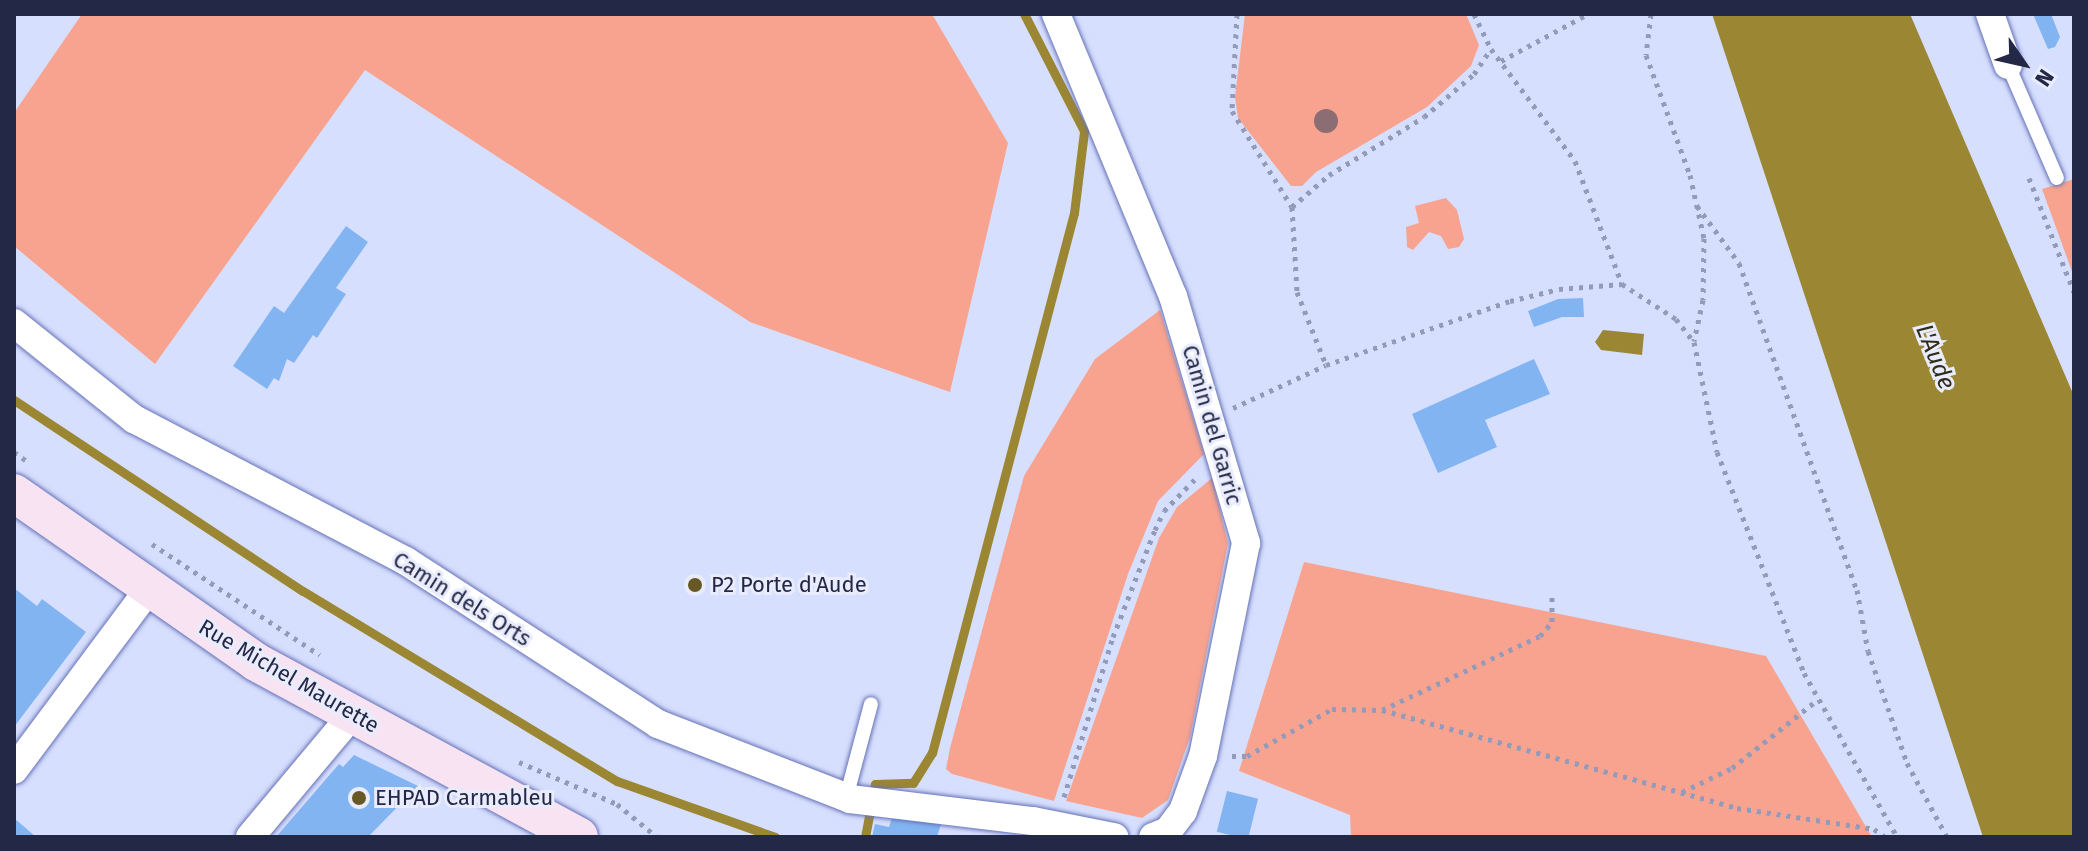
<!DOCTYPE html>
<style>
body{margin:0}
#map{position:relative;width:2088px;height:851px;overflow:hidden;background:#d7dffe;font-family:"Fira Sans",sans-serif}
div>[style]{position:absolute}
.green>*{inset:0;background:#f7a38f}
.water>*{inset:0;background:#9b8634}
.stream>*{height:9px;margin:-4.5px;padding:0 4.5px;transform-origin:4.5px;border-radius:4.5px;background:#9b8634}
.building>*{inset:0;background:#83b4f2;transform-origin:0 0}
.path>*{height:5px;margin-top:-2.5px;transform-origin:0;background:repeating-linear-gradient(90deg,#949bba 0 4px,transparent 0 10px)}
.roads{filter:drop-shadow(0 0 2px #6572b7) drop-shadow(0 0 2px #6572b7)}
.lane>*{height:14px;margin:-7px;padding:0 7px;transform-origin:7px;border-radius:7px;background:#fff}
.street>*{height:28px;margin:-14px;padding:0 14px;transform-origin:14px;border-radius:14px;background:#fff}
.secondary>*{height:38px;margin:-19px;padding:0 19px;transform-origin:19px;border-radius:19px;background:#f8e3f3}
.trees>*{width:24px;height:24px;margin:-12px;border-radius:50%;background:#8c6d73}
.dots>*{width:22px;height:22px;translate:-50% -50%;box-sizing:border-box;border:4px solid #e8ecfc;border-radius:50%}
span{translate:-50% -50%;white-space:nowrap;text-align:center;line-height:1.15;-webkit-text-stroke:6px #e8ecfc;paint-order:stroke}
.street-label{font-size:22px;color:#232846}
.poi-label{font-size:22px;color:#232846}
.left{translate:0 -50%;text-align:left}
.water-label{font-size:24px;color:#312c19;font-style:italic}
.frame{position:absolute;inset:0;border:16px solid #232846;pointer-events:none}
.north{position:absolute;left:1984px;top:24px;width:80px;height:80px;-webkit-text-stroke:6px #e8ecfc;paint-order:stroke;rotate:124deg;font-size:22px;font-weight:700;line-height:32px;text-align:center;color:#232846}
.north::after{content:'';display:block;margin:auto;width:28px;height:36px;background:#232846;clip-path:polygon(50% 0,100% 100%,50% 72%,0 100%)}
</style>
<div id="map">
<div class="green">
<div style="clip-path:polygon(82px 14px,932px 14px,1008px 143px,950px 392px,750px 322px,365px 70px,155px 364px,14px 246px,14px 113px)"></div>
<div style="clip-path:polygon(1245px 14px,1466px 14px,1479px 45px,1471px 66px,1427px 107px,1316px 172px,1302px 186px,1291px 186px,1238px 118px,1235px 97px)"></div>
<div style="clip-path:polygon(2074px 179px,2074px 277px,2042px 189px)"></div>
<div style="clip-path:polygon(1446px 198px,1457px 210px,1464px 239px,1459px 247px,1448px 249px,1441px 236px,1429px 232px,1413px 250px,1407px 247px,1406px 227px,1419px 223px,1415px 206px)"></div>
<div style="clip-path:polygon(1160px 310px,1204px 454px,1158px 501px,1128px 574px,1054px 801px,952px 774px,946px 769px,950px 748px,1024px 476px,1095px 359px)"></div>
<div style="clip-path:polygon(1212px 478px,1228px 543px,1190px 737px,1168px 800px,1142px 818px,1066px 801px,1159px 538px,1177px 507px)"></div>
<div style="clip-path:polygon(1304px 562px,1766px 656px,1872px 837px,1351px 837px,1350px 815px,1239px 771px)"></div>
</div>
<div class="water">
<div style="clip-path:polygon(1712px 14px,1910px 14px,2074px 396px,2074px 837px,1983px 837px)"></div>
<div style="clip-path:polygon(1603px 330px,1644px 334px,1642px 355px,1601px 350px,1595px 342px)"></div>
</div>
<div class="stream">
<div style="left:14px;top:400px;width:346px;rotate:33.5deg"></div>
<div style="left:303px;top:591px;width:367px;rotate:31.2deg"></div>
<div style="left:617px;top:781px;width:168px;rotate:19.5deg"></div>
<div style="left:865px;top:837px;width:54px;rotate:-79.3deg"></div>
<div style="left:875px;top:784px;width:38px;rotate:-2deg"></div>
<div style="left:913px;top:783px;width:36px;rotate:-58deg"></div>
<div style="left:932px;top:753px;width:558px;rotate:-75.27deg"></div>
<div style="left:1074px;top:213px;width:83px;rotate:-83deg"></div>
<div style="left:1084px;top:131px;width:131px;rotate:-117.1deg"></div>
</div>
<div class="building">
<div style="clip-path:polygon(2033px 14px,2051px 14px,2060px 37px,2055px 47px,2048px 49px)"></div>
<div style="clip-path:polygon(346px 226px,368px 242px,336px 288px,346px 294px,317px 338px,313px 335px,294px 363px,287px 359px,279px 381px,274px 378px,267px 389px,233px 366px,274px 306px,284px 313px)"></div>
<div style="clip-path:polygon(1583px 298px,1584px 317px,1562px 317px,1534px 327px,1528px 311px,1558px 299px)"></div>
<div style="clip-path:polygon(1534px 359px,1550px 394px,1485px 420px,1497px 447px,1438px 473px,1412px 414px)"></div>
<div style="clip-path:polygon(14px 588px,37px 606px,42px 599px,86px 632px,14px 727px)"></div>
<div style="clip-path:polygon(354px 755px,418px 786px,368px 837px,276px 837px,339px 764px,343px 767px)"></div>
<div style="left:1227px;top:791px;width:32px;height:42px;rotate:14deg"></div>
<div style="clip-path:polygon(894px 812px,941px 824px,937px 837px,872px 837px,875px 824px,889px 827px)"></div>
<div style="clip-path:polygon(14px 818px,36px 837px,14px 837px)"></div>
</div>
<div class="path">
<div style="left:1237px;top:14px;width:97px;rotate:93deg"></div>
<div style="left:1232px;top:111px;width:113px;rotate:58deg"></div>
<div style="left:1292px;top:207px;width:85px;rotate:86.6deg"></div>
<div style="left:1297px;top:292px;width:79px;rotate:68.3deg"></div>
<div style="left:1474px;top:14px;width:39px;rotate:64deg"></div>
<div style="left:1491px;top:49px;width:140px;rotate:53.1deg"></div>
<div style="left:1575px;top:161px;width:132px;rotate:69.1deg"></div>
<div style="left:1622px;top:284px;width:64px;rotate:32.9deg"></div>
<div style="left:1676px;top:319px;width:29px;rotate:52deg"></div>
<div style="left:1694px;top:342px;width:112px;rotate:78.2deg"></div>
<div style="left:1717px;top:452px;width:238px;rotate:68.5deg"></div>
<div style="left:1804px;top:673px;width:189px;rotate:60.4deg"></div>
<div style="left:1651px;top:14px;width:41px;rotate:97deg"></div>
<div style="left:1646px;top:55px;width:128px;rotate:69.9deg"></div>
<div style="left:1690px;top:175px;width:65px;rotate:77.5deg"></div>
<div style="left:1704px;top:238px;width:62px;rotate:90.9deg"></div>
<div style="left:1703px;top:300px;width:42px;rotate:102.4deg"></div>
<div style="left:1501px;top:61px;width:99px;rotate:-28.4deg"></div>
<div style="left:2029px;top:178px;width:123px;rotate:68.5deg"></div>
<div style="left:1697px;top:206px;width:71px;rotate:53.6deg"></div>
<div style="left:1739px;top:263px;width:348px;rotate:70.2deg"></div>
<div style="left:1857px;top:590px;width:62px;rotate:79.8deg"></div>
<div style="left:1868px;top:651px;width:119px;rotate:70.8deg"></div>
<div style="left:1907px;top:763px;width:84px;rotate:61.6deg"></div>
<div style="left:1292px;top:207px;width:49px;rotate:-40.9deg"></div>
<div style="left:1329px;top:175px;width:111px;rotate:-31.4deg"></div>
<div style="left:1424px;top:117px;width:66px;rotate:-40.7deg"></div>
<div style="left:1474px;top:74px;width:30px;rotate:-56deg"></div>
<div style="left:1233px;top:408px;width:102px;rotate:-24.8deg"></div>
<div style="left:1326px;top:365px;width:195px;rotate:-19.2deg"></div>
<div style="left:1510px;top:301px;width:50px;rotate:-13.8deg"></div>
<div style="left:1559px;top:289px;width:63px;rotate:-4.5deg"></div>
<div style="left:14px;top:452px;width:16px;rotate:35deg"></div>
<div style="left:152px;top:544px;width:201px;rotate:33.5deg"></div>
<div style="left:1382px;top:710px;width:368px;rotate:15.4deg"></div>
<div style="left:1737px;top:808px;width:139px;rotate:8.7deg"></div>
<div style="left:1874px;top:829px;width:14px;rotate:36deg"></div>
<div style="left:1232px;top:756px;width:15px"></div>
<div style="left:1247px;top:756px;width:97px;rotate:-28.9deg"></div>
<div style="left:1332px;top:709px;width:50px;rotate:1.1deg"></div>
<div style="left:1382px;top:710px;width:174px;rotate:-25.1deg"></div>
<div style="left:1540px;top:636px;width:18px;rotate:-49deg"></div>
<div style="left:1552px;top:622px;width:29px;rotate:-90deg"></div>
<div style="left:519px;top:762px;width:107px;rotate:23.2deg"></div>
<div style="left:617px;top:804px;width:52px;rotate:39.5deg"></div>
<div style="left:1682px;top:792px;width:55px;rotate:-25.6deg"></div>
<div style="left:1732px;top:768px;width:107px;rotate:-38.6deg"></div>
<div style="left:1064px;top:797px;width:167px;rotate:-73deg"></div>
<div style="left:1113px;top:637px;width:115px;rotate:-68.6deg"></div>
<div style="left:1155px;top:530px;width:21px;rotate:-65deg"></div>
<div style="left:1164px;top:511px;width:46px;rotate:-45.9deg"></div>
</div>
<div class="roads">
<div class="lane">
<div style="left:2008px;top:65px;width:123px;rotate:66.6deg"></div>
<div style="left:846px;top:798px;width:97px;rotate:-75.1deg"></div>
</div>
<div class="street">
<div style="left:1056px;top:14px;width:305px;rotate:67.5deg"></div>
<div style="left:1173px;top:296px;width:258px;rotate:73.5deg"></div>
<div style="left:1246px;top:543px;width:217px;rotate:101.4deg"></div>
<div style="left:1203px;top:756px;width:59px;rotate:110deg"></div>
<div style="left:1183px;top:811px;width:25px;rotate:127deg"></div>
<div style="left:1168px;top:831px;width:16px;rotate:158deg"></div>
<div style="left:1990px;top:14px;width:54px;rotate:70.6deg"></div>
<div style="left:14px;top:323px;width:154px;rotate:38.7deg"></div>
<div style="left:134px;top:419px;width:307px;rotate:27.6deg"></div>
<div style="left:406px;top:561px;width:300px;rotate:32.9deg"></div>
<div style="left:658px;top:724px;width:206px;rotate:21.3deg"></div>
<div style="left:850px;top:799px;width:184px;rotate:6.9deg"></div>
<div style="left:1033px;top:821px;width:83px;rotate:11.2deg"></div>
<div style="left:14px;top:770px;width:224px;rotate:-53.3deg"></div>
<div style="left:250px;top:837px;width:159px;rotate:-50.1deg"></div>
</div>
<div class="secondary">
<div style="left:14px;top:493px;width:295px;rotate:34.9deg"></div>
<div style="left:256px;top:662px;width:367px;rotate:28.4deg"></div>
</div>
</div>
<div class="trees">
<div style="left:1326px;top:121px"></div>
</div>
<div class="dots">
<div style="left:695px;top:585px;background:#675926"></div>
<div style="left:359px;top:798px;background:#675926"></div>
</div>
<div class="street-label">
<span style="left:1212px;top:425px;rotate:74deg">Camin del Garric</span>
<span style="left:462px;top:599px;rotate:32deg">Camin dels Orts</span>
<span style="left:289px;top:676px;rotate:30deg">Rue Michel Maurette</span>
</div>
<div class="poi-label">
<span class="left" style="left:711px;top:585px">P2 Porte d'Aude</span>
<span class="left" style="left:375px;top:798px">EHPAD Carmableu</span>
</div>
<div class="water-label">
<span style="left:1935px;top:357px;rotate:68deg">L'Aude</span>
</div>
<div class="frame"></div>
<div class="north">N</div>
</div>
